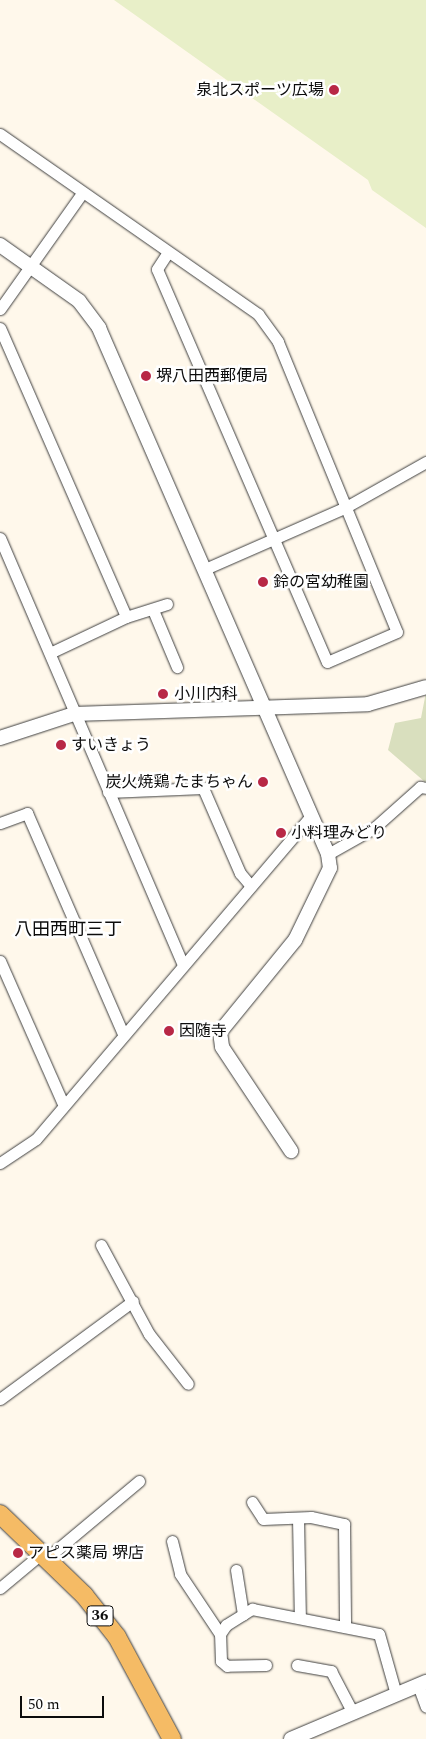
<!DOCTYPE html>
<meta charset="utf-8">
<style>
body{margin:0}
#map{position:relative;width:426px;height:1739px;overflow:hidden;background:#fff8eb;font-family:Spectral,"Noto Sans JP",serif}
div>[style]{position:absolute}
.cemetery>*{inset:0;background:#d9dfbe}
.pitch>*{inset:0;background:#e8efc8}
.roads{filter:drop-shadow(0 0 1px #3f3f3f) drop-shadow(0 0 1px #3f3f3f)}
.minor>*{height:11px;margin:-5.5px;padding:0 5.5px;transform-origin:5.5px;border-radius:5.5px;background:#fff}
.tertiary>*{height:14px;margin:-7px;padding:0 7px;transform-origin:7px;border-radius:7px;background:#fff}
.primary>*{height:18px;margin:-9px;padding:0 9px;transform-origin:9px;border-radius:9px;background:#f5bb65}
.dots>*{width:14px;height:14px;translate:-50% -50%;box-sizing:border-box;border:2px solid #fff;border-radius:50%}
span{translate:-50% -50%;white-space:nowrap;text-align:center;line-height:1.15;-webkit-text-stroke:5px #fff;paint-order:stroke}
.shield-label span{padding:1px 4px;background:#fff;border:1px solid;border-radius:4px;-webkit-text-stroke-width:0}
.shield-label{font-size:15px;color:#0c0c0c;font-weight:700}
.poi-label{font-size:16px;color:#0c0c0c}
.right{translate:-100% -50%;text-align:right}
.left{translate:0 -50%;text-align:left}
.neighbourhood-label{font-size:18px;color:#0c0c0c}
.scale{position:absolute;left:20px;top:1696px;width:84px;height:22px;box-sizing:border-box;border:2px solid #0c0c0c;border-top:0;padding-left:6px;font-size:15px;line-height:18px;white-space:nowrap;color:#0c0c0c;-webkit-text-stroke:4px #fff;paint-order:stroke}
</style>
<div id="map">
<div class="cemetery">
<div style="clip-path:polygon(426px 692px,426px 781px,425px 782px,388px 750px,395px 723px,421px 718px)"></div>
</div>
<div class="pitch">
<div style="clip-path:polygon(114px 0,426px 0,426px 228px,372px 190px,368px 180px)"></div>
</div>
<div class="roads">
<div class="minor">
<div style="left:0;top:134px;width:315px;rotate:34.9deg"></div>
<div style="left:258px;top:314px;width:34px;rotate:54deg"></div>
<div style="left:278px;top:342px;width:313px;rotate:67.7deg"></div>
<div style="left:397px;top:632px;width:76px;rotate:156.8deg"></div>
<div style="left:327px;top:662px;width:428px;rotate:-113.4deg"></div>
<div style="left:157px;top:269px;width:20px;rotate:-57deg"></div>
<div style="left:0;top:309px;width:142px;rotate:-54.7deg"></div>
<div style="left:0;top:328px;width:315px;rotate:66.4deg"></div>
<div style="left:126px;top:617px;width:84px;rotate:154.7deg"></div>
<div style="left:0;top:538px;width:465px;rotate:66.8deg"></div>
<div style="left:205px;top:569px;width:154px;rotate:-23.7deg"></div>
<div style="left:346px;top:507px;width:92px;rotate:-29.4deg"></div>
<div style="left:153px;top:610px;width:62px;rotate:67.2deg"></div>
<div style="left:126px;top:617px;width:43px;rotate:-17.6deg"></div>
<div style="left:108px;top:792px;width:95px;rotate:-2.4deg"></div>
<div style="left:203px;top:788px;width:93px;rotate:66.5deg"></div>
<div style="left:240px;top:873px;width:17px;rotate:50deg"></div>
<div style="left:0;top:823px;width:29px;rotate:-20deg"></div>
<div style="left:27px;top:813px;width:241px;rotate:66.5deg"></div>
<div style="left:328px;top:854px;width:53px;rotate:-29.5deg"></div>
<div style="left:374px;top:828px;width:62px;rotate:-41.7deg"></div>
<div style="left:420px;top:787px;width:6px;rotate:9deg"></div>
<div style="left:0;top:961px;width:158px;rotate:66.2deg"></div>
<div style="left:0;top:1163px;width:43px;rotate:-33.7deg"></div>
<div style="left:36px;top:1139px;width:424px;rotate:-49.6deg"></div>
<div style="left:101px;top:1245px;width:101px;rotate:61.7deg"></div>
<div style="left:149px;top:1334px;width:63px;rotate:52deg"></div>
<div style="left:0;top:1399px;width:165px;rotate:-36.4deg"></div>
<div style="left:252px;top:1502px;width:20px;rotate:57deg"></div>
<div style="left:263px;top:1519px;width:48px;rotate:-2.4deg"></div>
<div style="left:311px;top:1517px;width:34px;rotate:12deg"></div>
<div style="left:344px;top:1524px;width:103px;rotate:89.4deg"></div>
<div style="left:298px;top:1518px;width:100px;rotate:88.9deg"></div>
<div style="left:172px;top:1541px;width:34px;rotate:76deg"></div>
<div style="left:180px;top:1574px;width:72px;rotate:56.3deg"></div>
<div style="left:47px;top:1558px;width:120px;rotate:-39.9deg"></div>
<div style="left:236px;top:1570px;width:45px;rotate:81deg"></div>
<div style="left:0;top:1588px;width:55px;rotate:-39.8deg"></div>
<div style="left:266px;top:1665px;width:39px;rotate:179deg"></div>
<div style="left:227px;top:1666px;width:8px;rotate:-140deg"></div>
<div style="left:221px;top:1661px;width:27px;rotate:-92deg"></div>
<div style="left:220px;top:1634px;width:11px;rotate:-56deg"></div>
<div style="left:226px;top:1625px;width:31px;rotate:-32deg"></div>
<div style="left:252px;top:1609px;width:129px;rotate:11.1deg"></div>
<div style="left:379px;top:1634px;width:62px;rotate:74.2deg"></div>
<div style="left:297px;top:1665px;width:35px;rotate:10deg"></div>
<div style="left:331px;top:1671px;width:47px;rotate:62.4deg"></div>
<div style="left:418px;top:1685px;width:23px;rotate:70deg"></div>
</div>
<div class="tertiary">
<div style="left:0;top:245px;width:97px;rotate:35.3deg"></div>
<div style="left:79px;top:301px;width:34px;rotate:53deg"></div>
<div style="left:99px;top:328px;width:574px;rotate:66.47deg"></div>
<div style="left:328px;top:854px;width:14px;rotate:82deg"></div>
<div style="left:330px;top:868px;width:80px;rotate:115.9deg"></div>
<div style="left:295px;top:940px;width:119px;rotate:129.2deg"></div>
<div style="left:220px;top:1032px;width:15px;rotate:82deg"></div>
<div style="left:222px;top:1047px;width:125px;rotate:56.4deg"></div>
<div style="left:0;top:738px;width:78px;rotate:-18deg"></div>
<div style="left:74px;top:714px;width:294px;rotate:-1.9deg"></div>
<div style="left:368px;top:704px;width:60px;rotate:-16.3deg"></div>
<div style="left:291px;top:1739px;width:147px;rotate:-22.9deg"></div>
</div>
<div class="primary">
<div style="left:0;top:1514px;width:117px;rotate:44deg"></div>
<div style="left:84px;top:1595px;width:53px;rotate:51.8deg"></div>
<div style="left:117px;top:1637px;width:116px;rotate:61.7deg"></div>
</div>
</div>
<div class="dots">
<div style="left:334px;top:90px;background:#b82846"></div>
<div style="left:146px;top:376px;background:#b82846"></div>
<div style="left:263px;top:582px;background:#b82846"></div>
<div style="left:163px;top:694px;background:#b82846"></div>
<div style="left:61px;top:745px;background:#b82846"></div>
<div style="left:263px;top:782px;background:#b82846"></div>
<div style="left:281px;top:833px;background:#b82846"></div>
<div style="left:169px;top:1031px;background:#b82846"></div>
<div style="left:18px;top:1553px;background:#b82846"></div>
</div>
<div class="shield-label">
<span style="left:100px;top:1616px">36</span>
</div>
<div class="poi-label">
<span class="right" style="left:324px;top:90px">泉北スポーツ広場</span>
<span class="left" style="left:156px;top:376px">堺八田西郵便局</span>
<span class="left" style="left:273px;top:582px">鈴の宮幼稚園</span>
<span class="left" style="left:174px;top:694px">小川内科</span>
<span class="left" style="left:71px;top:745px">すいきょう</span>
<span class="right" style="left:253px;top:782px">炭火焼鶏 たまちゃん</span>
<span class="left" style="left:291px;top:833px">小料理みどり</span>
<span class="left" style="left:179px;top:1031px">因随寺</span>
<span class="left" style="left:28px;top:1553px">アピス薬局 堺店</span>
</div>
<div class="neighbourhood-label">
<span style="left:68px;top:930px">八田西町三丁</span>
</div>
<div class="scale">50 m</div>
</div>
